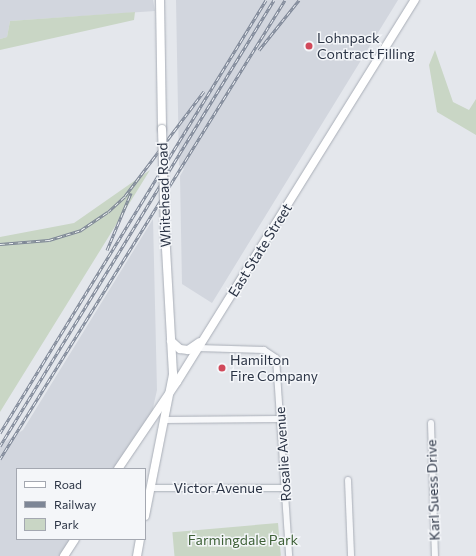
<!DOCTYPE html>
<style>
body{margin:0}
#map{position:relative;width:476px;height:556px;overflow:hidden;background:#e4e7ec;font-family:Commissioner,sans-serif}
div>[style]{position:absolute}
.built>*{inset:0;background:#d2d6de}
.green>*{inset:0;background:#c9d6c5;transform-origin:0 0}
.roads{filter:drop-shadow(0 0 1px #a9aeb7) drop-shadow(0 0 1px #a9aeb7)}
.street>*{height:6px;margin:-3px;padding:0 3px;transform-origin:3px;border-radius:3px;background:#f7f8fa}
.secondary>*{height:8px;margin:-4px;padding:0 4px;transform-origin:4px;border-radius:4px;background:#fff}
.rail>*{height:3px;margin-top:-1.5px;transform-origin:0;background:repeating-linear-gradient(90deg,#f4f6f9 0 4.5px,#7d8696 0 9px);box-sizing:border-box;border-block:1px solid #7d8696}
.bridges{filter:drop-shadow(0 0 1px #a9aeb7) drop-shadow(0 0 1px #a9aeb7)}
.secondary-bridge>*{height:8px;margin:-4px;padding:0 4px;transform-origin:4px;border-radius:4px;background:#fff}
.dots>*{width:11px;height:11px;translate:-50% -50%;box-sizing:border-box;border:2px solid #f4f6f9;border-radius:50%}
span{translate:-50% -50%;white-space:nowrap;text-align:center;line-height:1.15;-webkit-text-stroke:3px #f4f6f9;paint-order:stroke}
.poi-label{font-size:14px;color:#2b3445}
.left{translate:0 -50%;text-align:left}
.street-label{font-size:14px;color:#2b3445}
.park-label{font-size:14px;color:#3f6138}
.legend{position:absolute;left:16px;top:468px;width:130px;height:72px;box-sizing:border-box;background:#f4f6f9;border:1px solid #a4a8b1;margin:0;padding:5px 7px;list-style:none;font-size:12px;color:#2b3445}
.legend li{display:flex;align-items:center;gap:8px;height:20px}
.legend b{width:20px;border:1px solid #a4a8b1}
</style>
<div id="map">
<div class="built">
<div style="clip-path:polygon(0 0,153px 0,155px 11px,10px 21px,7px 37px,0 39px)"></div>
<div style="clip-path:polygon(176px 0,398px 0,212px 303px,182px 284px,180px 176px,184px 169px,179px 165px)"></div>
<div style="clip-path:polygon(153px 219px,157px 390px,151px 417px,118px 469px,17px 469px,17px 539px,74px 539px,63px 556px,0 556px,0 445px,23px 430px)"></div>
</div>
<div class="green">
<div style="clip-path:polygon(135px 12px,134px 20px,0 50px,0 39px,7px 37px,10px 21px)"></div>
<div style="clip-path:polygon(435px 50px,453px 102px,469px 110px,476px 99px,476px 135px,437px 112px,429px 65px)"></div>
<div style="clip-path:polygon(150px 170px,0 412px,0 237px,74px 223px)"></div>
<div style="left:278px;top:523px;width:33px;height:106px;rotate:85deg"></div>
</div>
<div class="roads">
<div class="street">
<div style="left:198px;top:348px;width:66px;rotate:1.7deg"></div>
<div style="left:264px;top:350px;width:14px;rotate:34deg"></div>
<div style="left:276px;top:358px;width:198px;rotate:86.2deg"></div>
<div style="left:164px;top:420px;width:116px;rotate:-0.5deg"></div>
<div style="left:431px;top:423px;width:133px;rotate:88.3deg"></div>
<div style="left:348px;top:480px;width:76px;rotate:87.7deg"></div>
<div style="left:151px;top:488px;width:134px"></div>
</div>
<div class="secondary">
<div style="left:160px;top:0;width:129px;rotate:89.1deg"></div>
<div style="left:171px;top:341px;width:12px;rotate:42deg"></div>
<div style="left:180px;top:349px;width:8px;rotate:7deg"></div>
<div style="left:188px;top:350px;width:14px;rotate:-34deg"></div>
<div style="left:118px;top:469px;width:105px;rotate:-55.9deg"></div>
<div style="left:177px;top:382px;width:450px;rotate:-58.1deg"></div>
<div style="left:145px;top:516px;width:145px;rotate:-78.8deg"></div>
<div style="left:173px;top:374px;width:142px;rotate:-93.2deg"></div>
<div style="left:64px;top:556px;width:20px;rotate:-57deg"></div>
<div style="left:137px;top:556px;width:17px;rotate:-80deg"></div>
</div>
</div>
<div class="rail">
<div style="left:259px;top:50px;width:64px;rotate:-51.3deg"></div>
<div style="left:0;top:244px;width:49px;rotate:-4.7deg"></div>
<div style="left:49px;top:240px;width:34px;rotate:-17deg"></div>
<div style="left:81px;top:230px;width:32px;rotate:-34deg"></div>
<div style="left:108px;top:212px;width:23px;rotate:-43deg"></div>
<div style="left:125px;top:196px;width:131px;rotate:-53deg"></div>
<div style="left:107px;top:250px;width:62px;rotate:-67.2deg"></div>
<div style="left:0;top:433px;width:508px;rotate:-58.44deg"></div>
<div style="left:0;top:446px;width:523px;rotate:-58.44deg"></div>
<div style="left:0;top:459px;width:540px;rotate:-58.16deg"></div>
</div>
<div class="bridges">
<div class="secondary-bridge">
<div style="left:162px;top:129px;width:103px;rotate:88.3deg"></div>
</div>
</div>
<div class="dots">
<div style="left:309px;top:46px;background:#d1495b"></div>
<div style="left:222px;top:368px;background:#d1495b"></div>
</div>
<div class="poi-label">
<span class="left" style="left:317px;top:46px">Lohnpack<br>Contract Filling</span>
<span class="left" style="left:230px;top:368px">Hamilton<br>Fire Company</span>
</div>
<div class="street-label">
<span style="left:164px;top:195px;rotate:-92deg">Whitehead Road</span>
<span style="left:260px;top:250px;rotate:-58deg">East State Street</span>
<span style="left:283px;top:454px;rotate:-94deg">Rosalie Avenue</span>
<span style="left:218px;top:488px">Victor Avenue</span>
<span style="left:433px;top:490px;rotate:-92deg">Karl Suess Drive</span>
</div>
<div class="park-label">
<span style="left:243px;top:540px">Farmingdale Park</span>
</div>
<ul class="legend">
<li><b style="height:5px;background:#fff"></b>Road</li>
<li><b style="height:5px;background:#7d8696"></b>Railway</li>
<li><b style="height:11px;background:#c9d6c5"></b>Park</li>
</ul>
</div>
